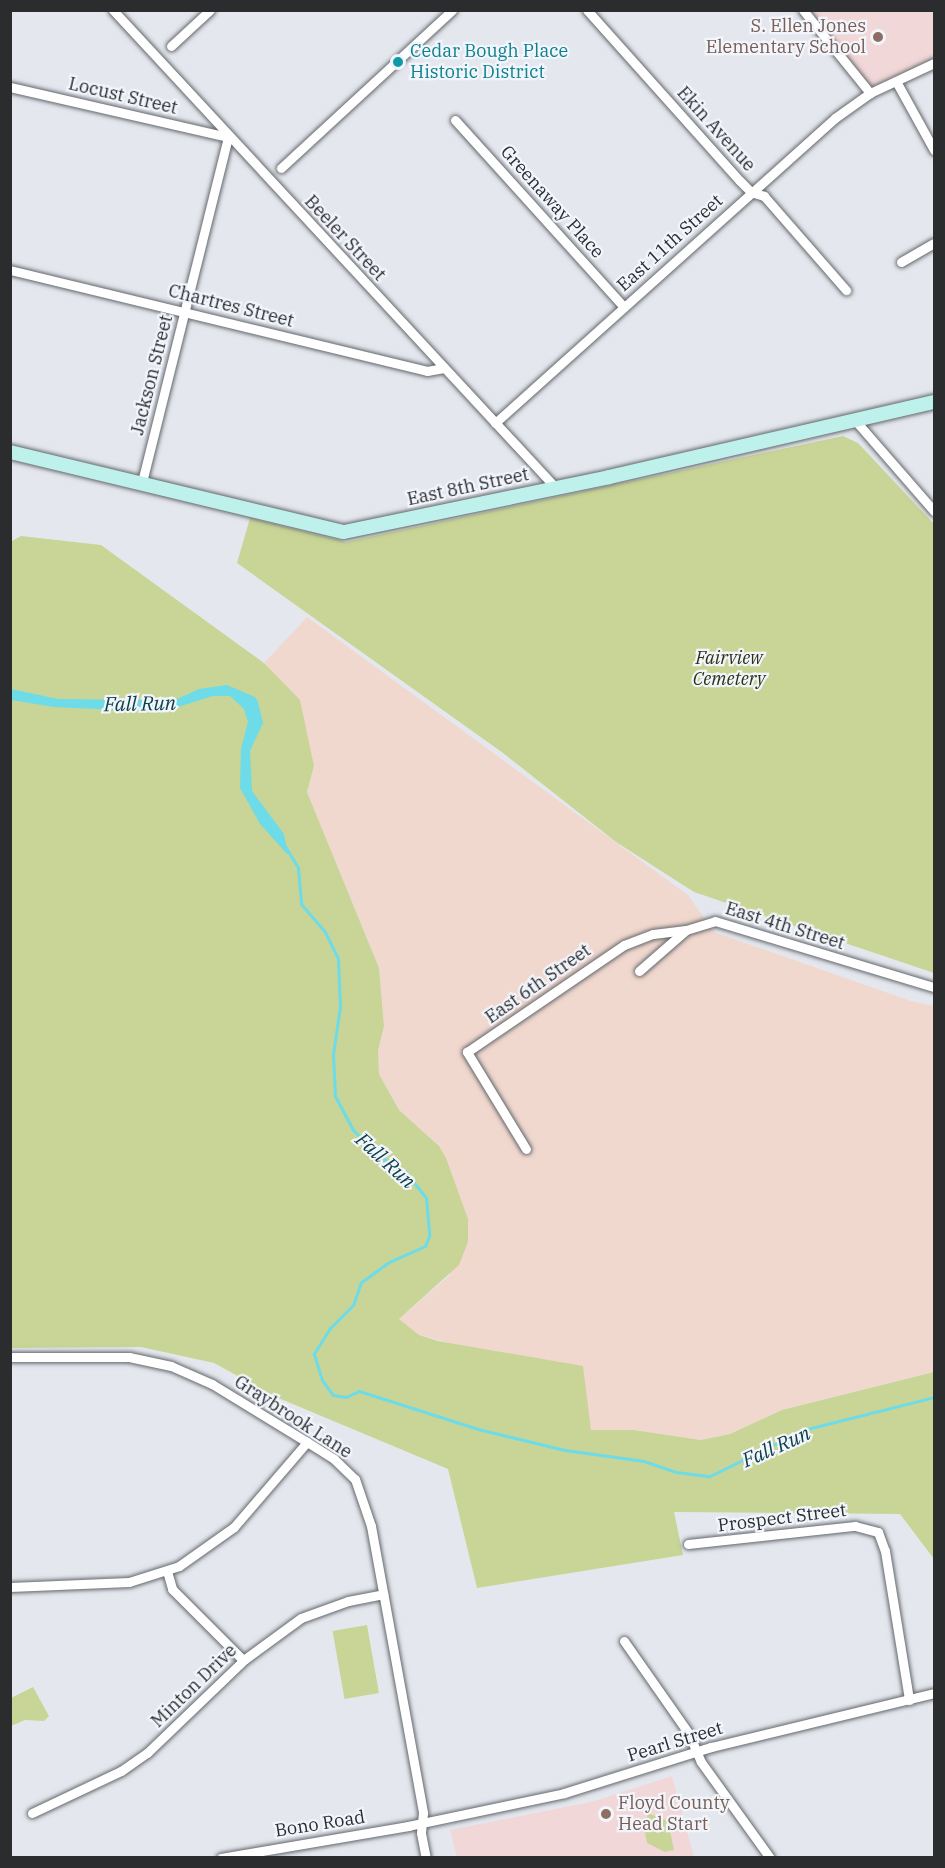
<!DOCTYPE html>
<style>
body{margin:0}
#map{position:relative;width:945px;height:1868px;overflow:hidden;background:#e4e8ee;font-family:"IBM Plex Serif",serif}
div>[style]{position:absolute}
.industrial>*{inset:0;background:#f1d8cf}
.education>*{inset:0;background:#f1d7d7}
.green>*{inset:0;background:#c9d596;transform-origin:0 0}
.water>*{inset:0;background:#6ddbe8}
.stream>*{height:3px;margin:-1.5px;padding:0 1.5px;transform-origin:1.5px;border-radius:1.5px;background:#6ddbe8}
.roads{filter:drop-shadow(0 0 2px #64686c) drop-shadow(0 0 2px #64686c)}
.street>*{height:9px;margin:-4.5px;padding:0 4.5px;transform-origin:4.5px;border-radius:4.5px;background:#fff}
.secondary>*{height:14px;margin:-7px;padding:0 7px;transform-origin:7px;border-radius:7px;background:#bef0ec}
.dots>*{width:16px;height:16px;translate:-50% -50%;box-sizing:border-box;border:3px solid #f2f5fb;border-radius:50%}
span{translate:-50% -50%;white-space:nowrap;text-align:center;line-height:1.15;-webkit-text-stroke:4.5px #f2f5fb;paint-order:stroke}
.education-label{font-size:18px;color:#785e54}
.right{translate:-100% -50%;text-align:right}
.left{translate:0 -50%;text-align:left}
.culture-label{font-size:18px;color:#0d838f}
.street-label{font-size:18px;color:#2a2c2e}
.park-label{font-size:18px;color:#2d3211;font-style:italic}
.water-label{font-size:20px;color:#0d4147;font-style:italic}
.frame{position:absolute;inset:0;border:12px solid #2a2c2e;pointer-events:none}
</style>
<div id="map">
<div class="industrial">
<div style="clip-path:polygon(307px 617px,688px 895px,714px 932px,911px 1001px,934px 1006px,934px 1372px,782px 1410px,730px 1434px,701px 1440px,634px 1430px,590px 1430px,453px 1344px,419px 1335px,399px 1319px,450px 1275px,439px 1146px,399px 1110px,379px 1074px,378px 1051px,384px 1026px,379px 968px,307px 792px,314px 766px,264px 663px)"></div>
</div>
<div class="education">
<div style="clip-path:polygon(799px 11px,934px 11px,934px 63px,870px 93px)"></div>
<div style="clip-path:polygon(672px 1776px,694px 1857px,457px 1857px,450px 1830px,595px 1801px)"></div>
</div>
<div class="green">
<div style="clip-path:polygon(843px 436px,858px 443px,934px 524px,934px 973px,694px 892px,616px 842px,503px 753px,237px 563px,250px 518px,346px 542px)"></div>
<div style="clip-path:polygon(21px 536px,101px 545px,264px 663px,300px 700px,314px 766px,307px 792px,379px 968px,384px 1026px,378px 1051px,379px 1074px,399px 1110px,439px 1146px,446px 1158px,468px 1219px,468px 1242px,459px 1265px,399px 1319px,419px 1335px,438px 1341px,583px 1366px,591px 1430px,634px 1430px,701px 1440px,730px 1434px,782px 1410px,934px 1372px,934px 1559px,900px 1514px,674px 1512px,683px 1555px,477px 1588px,448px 1469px,276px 1397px,214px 1363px,141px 1347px,11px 1348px,10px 542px)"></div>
<div style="left:367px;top:1625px;width:69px;height:35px;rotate:80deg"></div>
<div style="clip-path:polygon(33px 1687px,49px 1716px,44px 1721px,25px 1720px,11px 1726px,11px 1698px)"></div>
<div style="clip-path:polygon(648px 1813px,668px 1821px,674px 1850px,665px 1852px,647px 1843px,644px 1828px)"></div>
</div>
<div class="water">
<div style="clip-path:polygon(227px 685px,255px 697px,258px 702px,263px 723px,250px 751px,252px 791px,284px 834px,288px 855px,260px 824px,240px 788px,241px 749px,248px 722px,244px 709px,230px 696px,213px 696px,162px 712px,54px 707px,11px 700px,11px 689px,58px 699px,175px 700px,199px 689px)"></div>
</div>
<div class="stream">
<div style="left:285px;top:846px;width:26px;rotate:59deg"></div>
<div style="left:298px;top:868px;width:36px;rotate:85deg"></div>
<div style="left:301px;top:904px;width:35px;rotate:49deg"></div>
<div style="left:324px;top:930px;width:32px;rotate:64deg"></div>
<div style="left:338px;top:959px;width:48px;rotate:87.6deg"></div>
<div style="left:340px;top:1007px;width:48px;rotate:98.5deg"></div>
<div style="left:333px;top:1054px;width:42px;rotate:87.3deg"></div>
<div style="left:335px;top:1096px;width:38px;rotate:62deg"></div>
<div style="left:353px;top:1130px;width:37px;rotate:45deg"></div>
<div style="left:379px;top:1156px;width:30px;rotate:30deg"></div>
<div style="left:405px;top:1171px;width:34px;rotate:52deg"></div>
<div style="left:426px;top:1198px;width:38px;rotate:85deg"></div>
<div style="left:429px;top:1236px;width:11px;rotate:112deg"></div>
<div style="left:425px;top:1246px;width:39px;rotate:156deg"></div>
<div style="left:389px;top:1262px;width:34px;rotate:144deg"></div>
<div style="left:361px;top:1282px;width:24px;rotate:109deg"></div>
<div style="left:353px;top:1305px;width:33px;rotate:135deg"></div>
<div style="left:330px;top:1328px;width:31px;rotate:122deg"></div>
<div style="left:314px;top:1354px;width:27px;rotate:73deg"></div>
<div style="left:322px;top:1380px;width:19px;rotate:54deg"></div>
<div style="left:333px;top:1395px;width:13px;rotate:9deg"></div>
<div style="left:346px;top:1397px;width:14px;rotate:-25deg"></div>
<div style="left:359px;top:1391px;width:125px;rotate:17.7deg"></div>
<div style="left:478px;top:1429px;width:89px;rotate:13.6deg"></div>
<div style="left:565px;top:1450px;width:80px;rotate:7.9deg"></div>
<div style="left:644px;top:1461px;width:34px;rotate:19deg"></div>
<div style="left:676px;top:1472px;width:34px;rotate:7deg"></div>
<div style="left:710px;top:1476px;width:104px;rotate:-26.3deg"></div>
<div style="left:803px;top:1430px;width:135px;rotate:-14.1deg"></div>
</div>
<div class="roads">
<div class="street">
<div style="left:113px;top:10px;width:650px;rotate:47.18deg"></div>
<div style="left:587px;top:10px;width:229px;rotate:48.2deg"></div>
<div style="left:740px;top:181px;width:16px;rotate:45deg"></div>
<div style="left:751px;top:192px;width:14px;rotate:17deg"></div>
<div style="left:764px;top:196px;width:125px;rotate:48.9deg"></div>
<div style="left:803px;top:10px;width:107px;rotate:51.1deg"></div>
<div style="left:171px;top:46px;width:53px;rotate:-42.7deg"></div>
<div style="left:897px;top:83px;width:77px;rotate:61.1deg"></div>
<div style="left:10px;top:87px;width:224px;rotate:12.9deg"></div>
<div style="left:455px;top:120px;width:252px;rotate:47.9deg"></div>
<div style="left:281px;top:168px;width:233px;rotate:-42.7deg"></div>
<div style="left:901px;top:262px;width:38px;rotate:-30deg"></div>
<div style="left:10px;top:270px;width:429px;rotate:13.6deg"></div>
<div style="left:427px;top:371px;width:17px;rotate:-10deg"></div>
<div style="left:854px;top:419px;width:122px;rotate:49deg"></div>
<div style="left:495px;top:423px;width:457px;rotate:-41.9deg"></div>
<div style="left:835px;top:118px;width:43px;rotate:-35.5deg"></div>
<div style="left:870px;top:93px;width:71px;rotate:-25.1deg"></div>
<div style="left:142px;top:482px;width:356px;rotate:-76deg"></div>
<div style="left:639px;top:971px;width:62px;rotate:-41.1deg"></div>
<div style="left:686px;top:930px;width:30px;rotate:-17deg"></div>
<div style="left:715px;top:921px;width:229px;rotate:16.8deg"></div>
<div style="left:526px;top:1149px;width:114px;rotate:-121.3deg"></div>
<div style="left:467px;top:1052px;width:190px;rotate:-34.3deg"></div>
<div style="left:624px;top:945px;width:31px;rotate:-21deg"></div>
<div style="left:653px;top:934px;width:33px;rotate:-7deg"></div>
<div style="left:10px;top:1357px;width:119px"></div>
<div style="left:129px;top:1357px;width:43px;rotate:12.1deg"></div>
<div style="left:171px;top:1366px;width:45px;rotate:23.7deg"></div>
<div style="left:212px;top:1384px;width:111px;rotate:31.4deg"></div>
<div style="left:307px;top:1442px;width:32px;rotate:32deg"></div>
<div style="left:334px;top:1459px;width:29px;rotate:44deg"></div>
<div style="left:355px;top:1479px;width:50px;rotate:71.2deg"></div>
<div style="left:371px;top:1526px;width:292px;rotate:79.7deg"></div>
<div style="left:423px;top:1813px;width:20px;rotate:96deg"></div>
<div style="left:421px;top:1833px;width:25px;rotate:79deg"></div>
<div style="left:688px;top:1544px;width:168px;rotate:-6.2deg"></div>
<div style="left:855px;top:1526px;width:24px;rotate:15deg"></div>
<div style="left:878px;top:1532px;width:20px;rotate:70deg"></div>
<div style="left:885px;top:1551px;width:151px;rotate:80.8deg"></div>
<div style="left:167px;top:1571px;width:19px;rotate:74deg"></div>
<div style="left:172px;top:1589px;width:100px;rotate:45deg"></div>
<div style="left:10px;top:1587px;width:119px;rotate:-2.4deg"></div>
<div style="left:129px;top:1582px;width:52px;rotate:-17.7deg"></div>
<div style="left:179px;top:1566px;width:67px;rotate:-35.3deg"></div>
<div style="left:234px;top:1527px;width:112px;rotate:-49.3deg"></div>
<div style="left:624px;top:1641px;width:113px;rotate:55deg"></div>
<div style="left:689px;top:1734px;width:30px;rotate:67deg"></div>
<div style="left:701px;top:1762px;width:118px;rotate:54.3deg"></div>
<div style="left:32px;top:1813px;width:98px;rotate:-25.3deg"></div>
<div style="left:121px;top:1771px;width:32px;rotate:-35deg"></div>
<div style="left:147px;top:1753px;width:136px;rotate:-43.8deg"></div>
<div style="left:245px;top:1659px;width:69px;rotate:-36.2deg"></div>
<div style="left:301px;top:1618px;width:50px;rotate:-19.9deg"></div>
<div style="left:348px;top:1601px;width:36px;rotate:-11deg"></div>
<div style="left:221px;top:1858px;width:190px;rotate:-9.7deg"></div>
<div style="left:408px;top:1826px;width:159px;rotate:-11.9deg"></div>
<div style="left:564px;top:1793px;width:154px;rotate:-17.4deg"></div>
<div style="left:711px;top:1747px;width:229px;rotate:-13.6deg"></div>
</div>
<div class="secondary">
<div style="left:10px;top:452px;width:343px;rotate:13.5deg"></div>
<div style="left:344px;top:532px;width:271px;rotate:-11.7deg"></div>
<div style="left:609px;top:477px;width:334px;rotate:-13deg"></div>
</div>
</div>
<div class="dots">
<div style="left:878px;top:37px;background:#8d6e63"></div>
<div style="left:398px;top:62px;background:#0f9aa8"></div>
<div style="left:606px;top:1814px;background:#8d6e63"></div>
</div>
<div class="education-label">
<span class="right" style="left:866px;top:37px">S. Ellen Jones<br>Elementary School</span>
<span class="left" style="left:618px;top:1814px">Floyd County<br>Head Start</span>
</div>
<div class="culture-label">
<span class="left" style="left:410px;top:62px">Cedar Bough Place<br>Historic District</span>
</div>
<div class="street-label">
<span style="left:123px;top:96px;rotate:13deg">Locust Street</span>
<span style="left:716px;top:129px;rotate:48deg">Ekin Avenue</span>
<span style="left:552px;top:202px;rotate:48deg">Greenaway Place</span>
<span style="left:345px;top:238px;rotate:47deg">Beeler Street</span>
<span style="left:670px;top:243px;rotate:-42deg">East 11th Street</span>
<span style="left:231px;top:306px;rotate:14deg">Chartres Street</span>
<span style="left:152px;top:375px;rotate:-76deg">Jackson Street</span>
<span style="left:468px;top:487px;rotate:-12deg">East 8th Street</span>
<span style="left:785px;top:926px;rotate:17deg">East 4th Street</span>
<span style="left:538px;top:984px;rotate:-35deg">East 6th Street</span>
<span style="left:293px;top:1417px;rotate:33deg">Graybrook Lane</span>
<span style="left:782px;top:1518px;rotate:-7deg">Prospect Street</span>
<span style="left:194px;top:1686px;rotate:-44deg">Minton Drive</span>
<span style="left:675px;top:1742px;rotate:-17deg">Pearl Street</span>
<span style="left:320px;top:1824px;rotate:-9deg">Bono Road</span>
</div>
<div class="park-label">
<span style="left:729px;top:669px">Fairview<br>Cemetery</span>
</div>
<div class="water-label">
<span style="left:140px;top:703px;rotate:-1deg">Fall Run</span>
<span style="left:386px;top:1160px;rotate:42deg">Fall Run</span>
<span style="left:776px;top:1446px;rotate:-24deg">Fall Run</span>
</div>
<div class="frame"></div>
</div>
